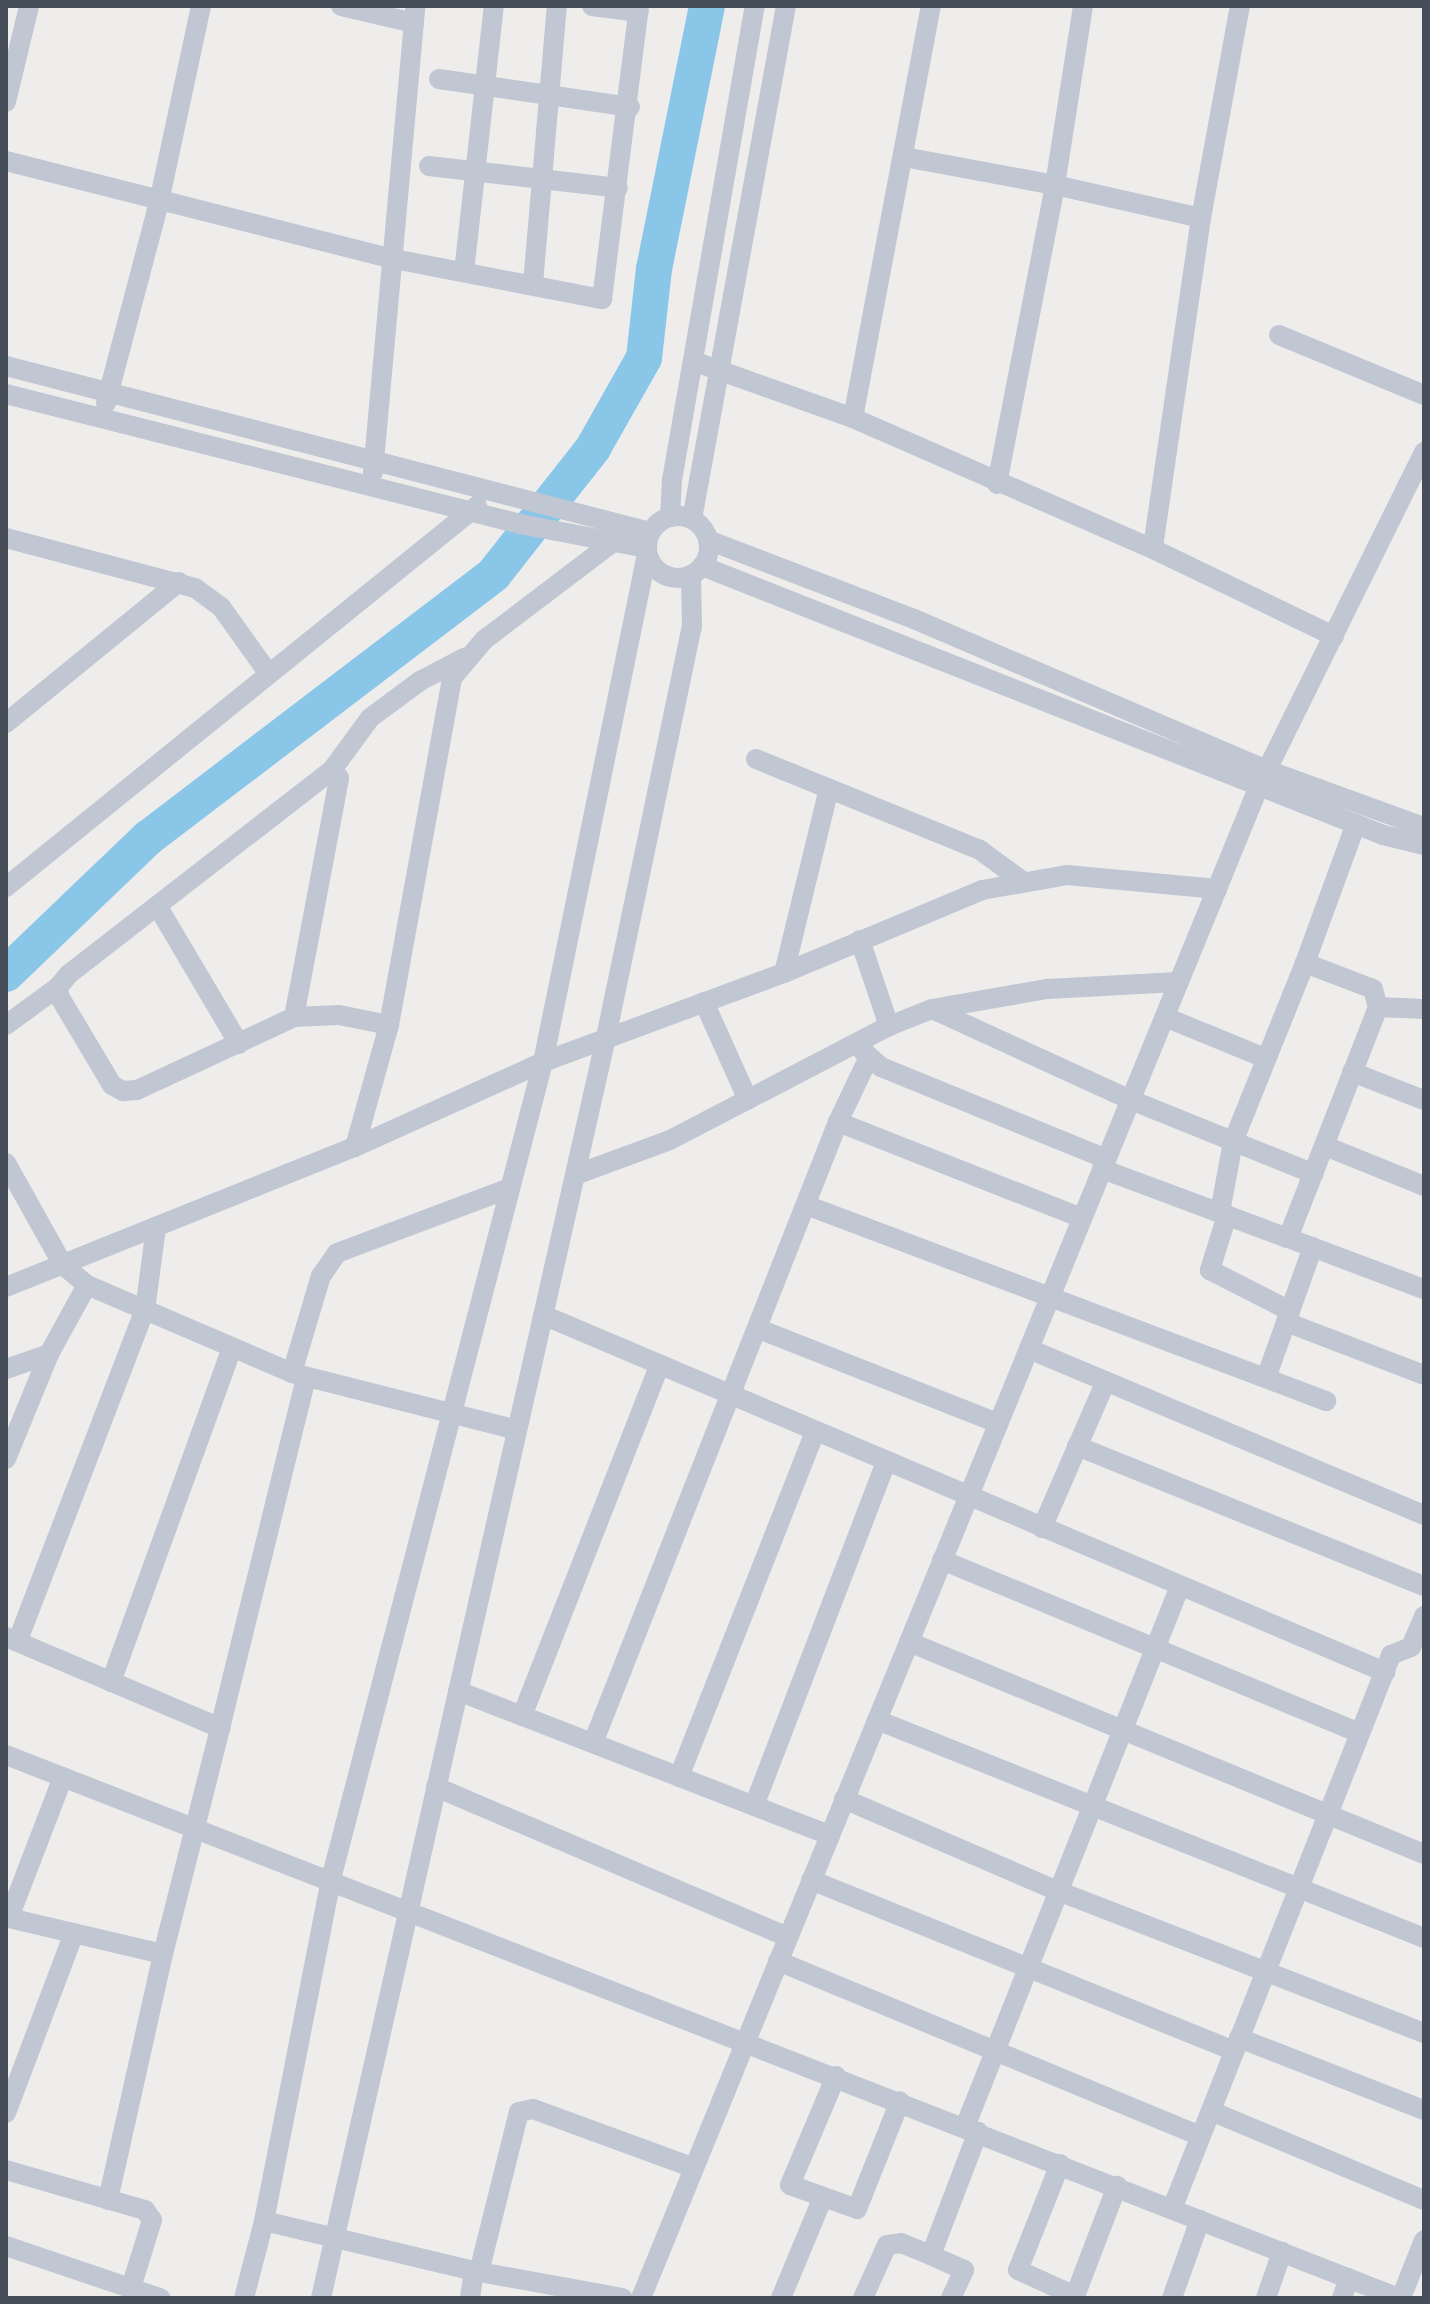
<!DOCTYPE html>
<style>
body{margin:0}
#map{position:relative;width:1430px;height:2304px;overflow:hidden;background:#efedec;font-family:"Titillium Web",sans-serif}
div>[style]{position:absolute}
.river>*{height:36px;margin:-18px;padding:0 18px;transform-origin:18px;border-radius:18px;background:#89c6e8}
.minor>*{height:20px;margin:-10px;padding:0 10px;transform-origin:10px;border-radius:10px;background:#c0c6d2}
.minor>.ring{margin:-10px;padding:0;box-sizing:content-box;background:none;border:20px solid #c0c6d2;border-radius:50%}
span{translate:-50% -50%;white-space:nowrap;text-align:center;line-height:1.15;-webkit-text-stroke:7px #fff;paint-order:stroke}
.frame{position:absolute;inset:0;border:8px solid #454d59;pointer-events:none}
</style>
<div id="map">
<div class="river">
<div style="left:6px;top:974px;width:197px;rotate:-43.8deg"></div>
<div style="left:148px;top:838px;width:435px;rotate:-37.3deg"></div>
<div style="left:494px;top:574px;width:160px;rotate:-51.8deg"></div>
<div style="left:593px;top:448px;width:103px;rotate:-60.5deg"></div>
<div style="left:644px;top:358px;width:90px;rotate:-83.6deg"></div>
<div style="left:654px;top:269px;width:268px;rotate:-78.6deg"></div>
</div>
<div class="minor">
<div style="left:341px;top:6px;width:75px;rotate:13.1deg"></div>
<div style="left:592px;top:6px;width:47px;rotate:7.3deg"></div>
<div style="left:439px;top:79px;width:193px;rotate:8.3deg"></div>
<div style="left:6px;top:102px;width:99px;rotate:-76.5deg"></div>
<div style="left:904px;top:157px;width:154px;rotate:10.5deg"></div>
<div style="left:1055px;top:185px;width:181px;rotate:-81.1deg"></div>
<div style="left:6px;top:161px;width:400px;rotate:14.2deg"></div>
<div style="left:394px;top:259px;width:212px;rotate:10.9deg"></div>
<div style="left:602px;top:299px;width:295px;rotate:-82.8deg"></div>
<div style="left:429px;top:166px;width:190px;rotate:6.6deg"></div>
<div style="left:1201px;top:218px;width:216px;rotate:-79.6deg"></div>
<div style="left:464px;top:272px;width:268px;rotate:-83.6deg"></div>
<div style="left:533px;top:284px;width:279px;rotate:-85.1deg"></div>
<div style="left:1279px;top:335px;width:157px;rotate:22.5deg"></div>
<div style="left:693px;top:361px;width:170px;rotate:19.6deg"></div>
<div style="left:853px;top:418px;width:419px;rotate:-79.3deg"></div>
<div style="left:6px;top:366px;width:665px;rotate:14.45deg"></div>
<div style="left:6px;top:394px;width:530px;rotate:14.19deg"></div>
<div style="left:520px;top:524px;width:128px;rotate:10.8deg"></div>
<div style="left:106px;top:403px;width:208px;rotate:-75.2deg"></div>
<div style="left:159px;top:202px;width:200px;rotate:-77.9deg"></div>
<div style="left:853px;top:418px;width:327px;rotate:23.6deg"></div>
<div style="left:1153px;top:549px;width:201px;rotate:25.7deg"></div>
<div style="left:373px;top:472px;width:468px;rotate:-84.8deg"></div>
<div style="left:997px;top:484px;width:305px;rotate:-79deg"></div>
<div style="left:1055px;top:185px;width:150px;rotate:12.7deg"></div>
<div style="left:1201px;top:218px;width:334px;rotate:98.3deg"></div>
<div class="ring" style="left:647px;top:516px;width:42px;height:42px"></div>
<div style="left:670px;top:517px;width:37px;rotate:-87deg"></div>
<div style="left:672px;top:480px;width:481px;rotate:-80.1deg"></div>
<div style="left:692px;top:519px;width:522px;rotate:-79.62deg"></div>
<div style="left:6px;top:538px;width:196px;rotate:14.8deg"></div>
<div style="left:195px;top:588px;width:32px;rotate:36deg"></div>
<div style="left:221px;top:607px;width:82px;rotate:54.4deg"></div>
<div style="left:708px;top:540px;width:221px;rotate:21deg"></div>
<div style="left:914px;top:619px;width:384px;rotate:23.2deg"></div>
<div style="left:1267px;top:770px;width:167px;rotate:20deg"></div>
<div style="left:702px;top:566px;width:732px;rotate:21.55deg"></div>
<div style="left:1383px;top:835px;width:42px;rotate:13.7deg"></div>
<div style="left:6px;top:723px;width:223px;rotate:-39.2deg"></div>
<div style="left:756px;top:759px;width:242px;rotate:22.1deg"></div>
<div style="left:980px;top:850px;width:51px;rotate:36.2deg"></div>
<div style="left:332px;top:770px;width:64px;rotate:-53.8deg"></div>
<div style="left:370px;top:718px;width:62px;rotate:-36.5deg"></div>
<div style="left:420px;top:681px;width:50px;rotate:-27.6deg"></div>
<div style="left:6px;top:887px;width:606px;rotate:-38.97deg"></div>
<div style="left:158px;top:907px;width:159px;rotate:59.4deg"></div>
<div style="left:860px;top:940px;width:91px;rotate:71.4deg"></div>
<div style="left:784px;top:973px;width:189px;rotate:-76.3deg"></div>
<div style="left:704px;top:1002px;width:107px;rotate:65.8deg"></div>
<div style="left:1378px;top:1007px;width:46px;rotate:2.5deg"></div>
<div style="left:932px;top:1009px;width:219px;rotate:24.6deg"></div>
<div style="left:1131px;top:1100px;width:197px;rotate:22deg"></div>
<div style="left:294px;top:1017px;width:243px;rotate:-79.3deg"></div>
<div style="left:339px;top:778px;width:11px;rotate:-131deg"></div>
<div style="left:332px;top:770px;width:333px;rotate:142.2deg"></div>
<div style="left:69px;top:974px;width:17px;rotate:130deg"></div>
<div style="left:58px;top:987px;width:9px;rotate:84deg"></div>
<div style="left:59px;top:996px;width:104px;rotate:59.2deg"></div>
<div style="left:112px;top:1085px;width:13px;rotate:29deg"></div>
<div style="left:123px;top:1091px;width:14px;rotate:-4deg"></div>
<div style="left:137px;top:1090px;width:173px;rotate:-24.9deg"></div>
<div style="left:294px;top:1017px;width:45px;rotate:-2.5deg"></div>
<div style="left:339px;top:1015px;width:51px;rotate:11.3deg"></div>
<div style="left:1165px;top:1017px;width:108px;rotate:22.3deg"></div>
<div style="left:6px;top:1025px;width:64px;rotate:-36.2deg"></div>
<div style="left:862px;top:1050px;width:25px;rotate:42deg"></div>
<div style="left:881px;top:1067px;width:243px;rotate:22.2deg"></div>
<div style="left:1352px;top:1072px;width:77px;rotate:21.3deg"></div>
<div style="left:838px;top:1122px;width:262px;rotate:21.5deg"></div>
<div style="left:1325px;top:1146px;width:107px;rotate:22deg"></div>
<div style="left:355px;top:1147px;width:127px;rotate:-74.4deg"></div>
<div style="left:389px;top:1025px;width:353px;rotate:-79.7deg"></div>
<div style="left:452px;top:678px;width:50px;rotate:-49.9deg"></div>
<div style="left:484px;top:640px;width:162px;rotate:-37.2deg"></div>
<div style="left:6px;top:1163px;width:117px;rotate:60.8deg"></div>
<div style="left:63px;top:1265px;width:31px;rotate:40deg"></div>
<div style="left:87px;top:1285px;width:223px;rotate:23.2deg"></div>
<div style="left:292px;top:1373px;width:232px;rotate:14.2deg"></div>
<div style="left:1102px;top:1169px;width:198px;rotate:20.4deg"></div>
<div style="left:1288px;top:1238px;width:248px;rotate:-68.7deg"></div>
<div style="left:1378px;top:1007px;width:19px;rotate:-106deg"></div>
<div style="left:1373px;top:989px;width:73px;rotate:-159.1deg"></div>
<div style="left:1305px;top:963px;width:148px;rotate:-69.9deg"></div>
<div style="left:575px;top:1175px;width:101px;rotate:-20.2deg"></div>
<div style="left:670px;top:1140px;width:247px;rotate:-27.5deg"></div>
<div style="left:889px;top:1026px;width:46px;rotate:-21.6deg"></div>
<div style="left:932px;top:1009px;width:117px;rotate:-9.9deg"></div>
<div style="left:1047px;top:989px;width:131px;rotate:-3.1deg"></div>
<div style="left:806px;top:1205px;width:556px;rotate:20.65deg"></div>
<div style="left:1220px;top:1212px;width:71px;rotate:-79.5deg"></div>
<div style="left:1233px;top:1142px;width:193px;rotate:-68.1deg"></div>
<div style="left:1227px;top:1215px;width:58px;rotate:107.2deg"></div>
<div style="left:1210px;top:1270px;width:90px;rotate:27.1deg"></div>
<div style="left:1288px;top:1238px;width:145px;rotate:20.6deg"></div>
<div style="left:6px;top:1287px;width:376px;rotate:-21.9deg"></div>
<div style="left:355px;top:1147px;width:206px;rotate:-24.3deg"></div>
<div style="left:543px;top:1062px;width:257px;rotate:-20.3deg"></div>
<div style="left:784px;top:973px;width:215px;rotate:-22.7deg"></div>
<div style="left:982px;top:890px;width:86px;rotate:-10deg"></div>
<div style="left:1067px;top:875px;width:151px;rotate:5.3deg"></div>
<div style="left:543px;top:1315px;width:915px;rotate:22.98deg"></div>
<div style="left:1286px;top:1322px;width:148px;rotate:21deg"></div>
<div style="left:759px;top:1329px;width:257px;rotate:21.5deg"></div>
<div style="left:1029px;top:1349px;width:428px;rotate:22.8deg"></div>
<div style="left:6px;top:1369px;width:46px;rotate:-19.2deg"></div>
<div style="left:292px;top:1373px;width:101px;rotate:-73.4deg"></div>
<div style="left:321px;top:1276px;width:28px;rotate:-55deg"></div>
<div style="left:337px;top:1253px;width:185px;rotate:-20.6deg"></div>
<div style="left:1266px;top:1378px;width:139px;rotate:-70.3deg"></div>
<div style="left:1077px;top:1446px;width:374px;rotate:22deg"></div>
<div style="left:6px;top:1459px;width:113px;rotate:-67.7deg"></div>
<div style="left:49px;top:1354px;width:79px;rotate:-61.2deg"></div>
<div style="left:1042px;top:1528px;width:160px;rotate:-66.5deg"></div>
<div style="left:942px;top:1560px;width:452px;rotate:22.5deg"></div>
<div style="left:6px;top:1637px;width:233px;rotate:23deg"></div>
<div style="left:220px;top:1728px;width:361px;rotate:-76.2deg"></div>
<div style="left:18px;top:1640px;width:354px;rotate:-69deg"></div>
<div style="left:145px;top:1310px;width:83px;rotate:-82.4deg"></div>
<div style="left:909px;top:1642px;width:557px;rotate:22.37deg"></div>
<div style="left:111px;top:1682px;width:356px;rotate:-70.1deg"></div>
<div style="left:458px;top:1691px;width:399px;rotate:21.2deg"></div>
<div style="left:522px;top:1716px;width:376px;rotate:-68.6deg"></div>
<div style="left:877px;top:1720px;width:589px;rotate:21.73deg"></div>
<div style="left:593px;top:1743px;width:668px;rotate:-68.47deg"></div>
<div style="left:838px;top:1122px;width:70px;rotate:-64.5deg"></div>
<div style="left:6px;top:1755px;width:1495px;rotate:21.3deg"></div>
<div style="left:63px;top:1777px;width:151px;rotate:111deg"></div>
<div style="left:9px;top:1918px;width:158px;rotate:13.2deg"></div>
<div style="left:163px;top:1954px;width:233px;rotate:-75.8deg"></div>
<div style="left:679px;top:1777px;width:369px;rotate:-68.5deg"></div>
<div style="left:436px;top:1787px;width:383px;rotate:23.1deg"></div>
<div style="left:844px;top:1799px;width:233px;rotate:23.3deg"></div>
<div style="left:1058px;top:1891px;width:393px;rotate:21.2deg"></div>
<div style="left:754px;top:1806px;width:368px;rotate:-69deg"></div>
<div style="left:811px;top:1880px;width:456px;rotate:22deg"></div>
<div style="left:778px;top:1961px;width:457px;rotate:22.5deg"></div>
<div style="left:1239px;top:2038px;width:199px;rotate:21.3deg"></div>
<div style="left:836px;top:2076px;width:118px;rotate:112.9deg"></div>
<div style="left:790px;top:2185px;width:71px;rotate:19.7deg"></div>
<div style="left:857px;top:2209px;width:116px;rotate:-68.3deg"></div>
<div style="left:1211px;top:2111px;width:231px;rotate:22.7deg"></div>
<div style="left:6px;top:2113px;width:192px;rotate:-69.3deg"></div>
<div style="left:965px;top:2127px;width:582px;rotate:-68.33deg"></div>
<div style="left:1060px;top:2164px;width:114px;rotate:111.6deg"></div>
<div style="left:1018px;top:2270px;width:63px;rotate:24.5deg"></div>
<div style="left:1075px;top:2296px;width:118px;rotate:-69.1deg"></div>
<div style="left:6px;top:2170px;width:145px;rotate:16.1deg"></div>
<div style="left:145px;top:2210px;width:12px;rotate:55deg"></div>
<div style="left:152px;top:2220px;width:71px;rotate:107.2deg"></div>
<div style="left:108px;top:2200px;width:252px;rotate:-77.4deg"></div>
<div style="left:1172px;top:2209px;width:596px;rotate:-68.43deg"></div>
<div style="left:1391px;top:1655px;width:22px;rotate:-22deg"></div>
<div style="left:1411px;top:1647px;width:34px;rotate:-67deg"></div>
<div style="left:264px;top:2221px;width:216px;rotate:13.4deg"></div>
<div style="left:474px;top:2271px;width:151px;rotate:10.3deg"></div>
<div style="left:6px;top:2246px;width:163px;rotate:18.7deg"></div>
<div style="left:479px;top:2272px;width:165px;rotate:-76deg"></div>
<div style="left:519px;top:2112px;width:14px;rotate:-12deg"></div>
<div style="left:533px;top:2109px;width:171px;rotate:20.1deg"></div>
<div style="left:244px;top:2298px;width:80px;rotate:-75.4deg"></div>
<div style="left:264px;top:2221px;width:349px;rotate:-78.9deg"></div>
<div style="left:331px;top:1879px;width:844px;rotate:-75.45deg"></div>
<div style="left:543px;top:1062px;width:519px;rotate:-78.43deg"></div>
<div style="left:321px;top:2298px;width:1288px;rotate:-77.26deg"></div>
<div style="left:605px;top:1042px;width:424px;rotate:-78.2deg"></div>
<div style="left:692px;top:627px;width:52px;rotate:-91.1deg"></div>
<div style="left:470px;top:2298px;width:27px;rotate:-82deg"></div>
<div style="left:641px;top:2298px;width:1633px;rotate:-67.77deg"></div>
<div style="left:1259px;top:786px;width:373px;rotate:-63.7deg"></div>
<div style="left:781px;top:2298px;width:109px;rotate:-67.4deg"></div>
<div style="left:863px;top:2298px;width:58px;rotate:-65.6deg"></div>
<div style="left:887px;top:2245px;width:14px;rotate:-8deg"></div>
<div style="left:901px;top:2243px;width:32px;rotate:22deg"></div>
<div style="left:951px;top:2298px;width:31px;rotate:-65deg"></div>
<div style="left:964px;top:2270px;width:36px;rotate:-156deg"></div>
<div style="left:931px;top:2255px;width:132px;rotate:-69.1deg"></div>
<div style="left:1172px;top:2298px;width:83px;rotate:-70.3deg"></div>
<div style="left:1266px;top:2298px;width:49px;rotate:-70.8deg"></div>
<div style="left:1342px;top:2298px;width:21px;rotate:-71deg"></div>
<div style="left:1401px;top:2298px;width:62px;rotate:-68.4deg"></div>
</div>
<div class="frame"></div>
</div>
